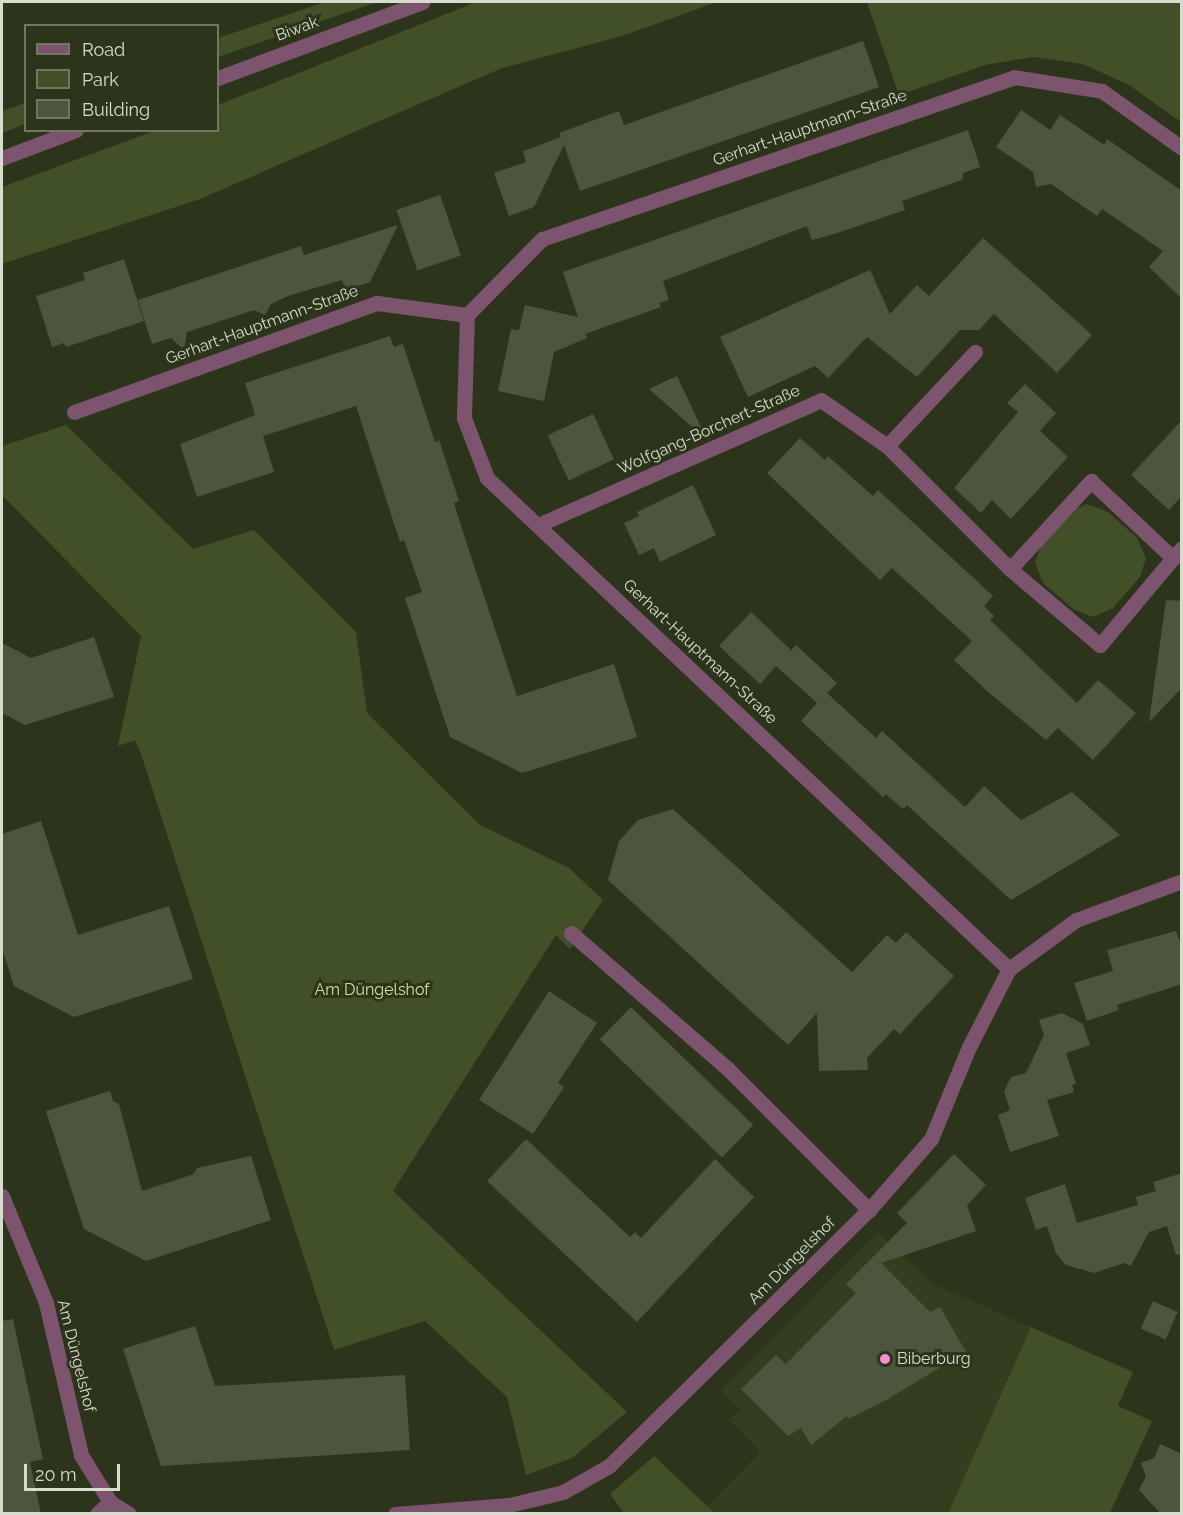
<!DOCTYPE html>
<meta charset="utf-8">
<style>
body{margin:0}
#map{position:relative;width:1183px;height:1515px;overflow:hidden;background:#2c341c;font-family:Raleway,sans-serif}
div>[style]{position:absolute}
.built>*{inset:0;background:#333e1f}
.green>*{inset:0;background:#425027}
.building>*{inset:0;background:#4d563d;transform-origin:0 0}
.minor>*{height:15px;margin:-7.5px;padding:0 7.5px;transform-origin:7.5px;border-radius:7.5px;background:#7d546e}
.tertiary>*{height:15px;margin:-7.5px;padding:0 7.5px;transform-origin:7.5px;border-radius:7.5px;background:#7d546e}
.dots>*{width:16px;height:16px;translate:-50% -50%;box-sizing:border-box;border:3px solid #2c341c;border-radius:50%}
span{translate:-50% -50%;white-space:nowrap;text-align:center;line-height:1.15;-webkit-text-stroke:6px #2c341c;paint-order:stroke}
.street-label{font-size:16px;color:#d7ddce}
.park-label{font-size:16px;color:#c6e48d}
.poi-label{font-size:16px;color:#d7ddce}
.left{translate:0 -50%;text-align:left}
.frame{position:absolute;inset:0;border:3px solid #d7ddce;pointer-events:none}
.legend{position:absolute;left:24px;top:24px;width:195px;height:108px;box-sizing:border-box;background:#2c341c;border:2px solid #707863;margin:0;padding:8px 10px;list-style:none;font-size:18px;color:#d7ddce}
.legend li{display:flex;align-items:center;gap:12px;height:30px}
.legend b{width:30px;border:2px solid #707863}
.scale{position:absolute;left:24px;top:1464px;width:96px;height:27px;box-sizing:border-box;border:3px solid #d7ddce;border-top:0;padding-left:8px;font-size:18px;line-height:21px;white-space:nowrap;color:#d7ddce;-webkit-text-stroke:4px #2c341c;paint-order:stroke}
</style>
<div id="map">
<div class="built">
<div style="clip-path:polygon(878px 1232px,933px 1284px,1031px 1327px,948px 1513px,715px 1514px,707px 1506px,760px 1452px,729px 1420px,740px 1409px,721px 1390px)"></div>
</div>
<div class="green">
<div style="clip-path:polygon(325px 2px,377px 2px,218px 57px,218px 38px)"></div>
<div style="clip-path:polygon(476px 2px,717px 2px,622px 36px,502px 68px,200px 199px,2px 264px,2px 187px,154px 131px,218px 130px,218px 105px)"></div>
<div style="clip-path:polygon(867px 2px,1181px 2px,1181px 122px,1129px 85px,1083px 64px,1033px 57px,985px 65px,899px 95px)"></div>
<div style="clip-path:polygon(25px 103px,25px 124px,2px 133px,2px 111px)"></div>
<div style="clip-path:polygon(66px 425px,193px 549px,254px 530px,356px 632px,367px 713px,480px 825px,569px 868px,603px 900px,570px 949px,556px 935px,393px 1191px,627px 1412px,572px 1458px,526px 1475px,507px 1397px,425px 1321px,334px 1350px,141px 754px,135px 740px,118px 746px,141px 636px,2px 495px,2px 446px)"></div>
<div style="clip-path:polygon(1087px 504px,1108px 512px,1137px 538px,1146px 558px,1140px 577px,1113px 608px,1093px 617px,1073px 609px,1043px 583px,1035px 563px,1042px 542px,1068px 513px)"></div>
<div style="clip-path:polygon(1031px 1327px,1133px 1372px,1118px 1406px,1152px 1421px,1110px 1513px,948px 1513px)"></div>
<div style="clip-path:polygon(654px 1456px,707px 1506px,715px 1513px,624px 1513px,610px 1494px)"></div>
</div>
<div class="building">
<div style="clip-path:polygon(863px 41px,879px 87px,580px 191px,564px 145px,534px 207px,509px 216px,494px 173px,526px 162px,523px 151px,561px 137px,559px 133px,619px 111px,624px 125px)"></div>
<div style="clip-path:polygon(1021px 110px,1050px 130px,1060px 115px,1104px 145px,1107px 139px,1182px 191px,1182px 299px,1149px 267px,1163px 251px,1102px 209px,1097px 216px,1051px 184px,1036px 187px,1033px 172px,996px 147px)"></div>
<div style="clip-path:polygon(968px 130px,980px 167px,963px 173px,962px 180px,902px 201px,905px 210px,837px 233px,812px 240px,807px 226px,663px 281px,669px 300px,659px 303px,661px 307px,585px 334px,587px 338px,554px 352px,544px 401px,498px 391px,511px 329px,519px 330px,525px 305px,578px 317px,563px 272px)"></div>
<div style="left:440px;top:195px;width:64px;height:46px;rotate:71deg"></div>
<div style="clip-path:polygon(398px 225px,370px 282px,345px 290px,342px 280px,288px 296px,271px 304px,265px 315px,254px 310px,187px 332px,184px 350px,171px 338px,152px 344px,138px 300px,301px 246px,304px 255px)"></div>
<div style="clip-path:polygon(983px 238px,1092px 335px,1057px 373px,994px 314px,979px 330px,960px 330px,917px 377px,867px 337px,828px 378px,815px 366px,748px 397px,720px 337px,870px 270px,890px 314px,917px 285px,929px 296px)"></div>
<div style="clip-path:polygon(124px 259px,144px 321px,66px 347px,64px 343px,52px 347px,36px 296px,85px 280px,83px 273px)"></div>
<div style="clip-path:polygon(390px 336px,394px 347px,403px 344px,435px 442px,439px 440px,459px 501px,454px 503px,463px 532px,517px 696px,614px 664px,637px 737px,522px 773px,450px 737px,405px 598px,422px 592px,404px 540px,400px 542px,356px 406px,263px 436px,274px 472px,197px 497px,180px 444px,255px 415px,245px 383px)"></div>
<div style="clip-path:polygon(677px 376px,707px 440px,649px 389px)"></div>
<div style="clip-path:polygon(1025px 384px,1056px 413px,1040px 431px,1068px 457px,1011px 519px,992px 500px,981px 513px,954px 488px,1018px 412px,1007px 403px)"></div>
<div style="left:593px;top:414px;width:50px;height:50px;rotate:65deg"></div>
<div style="clip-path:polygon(1182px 420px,1182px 496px,1169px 510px,1131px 475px)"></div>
<div style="clip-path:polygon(800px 438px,825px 460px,828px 456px,873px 496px,878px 490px,993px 596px,984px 606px,994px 616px,990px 620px,1077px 703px,1098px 680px,1136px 713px,1093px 760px,1058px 728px,1046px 740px,987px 691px,954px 660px,972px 641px,892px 568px,880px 580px,767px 473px)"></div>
<div style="clip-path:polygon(693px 485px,716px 535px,660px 562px,654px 548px,639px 555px,624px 523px,639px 516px,637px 512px)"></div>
<div style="clip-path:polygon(1166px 600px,1182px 601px,1182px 688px,1149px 722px)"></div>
<div style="clip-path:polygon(751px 612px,791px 650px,787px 655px,796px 645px,837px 683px,827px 693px,876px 738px,882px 731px,965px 807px,984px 786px,1021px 820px,1072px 792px,1120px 835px,1011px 900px,907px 805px,903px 809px,886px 794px,883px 797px,801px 721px,817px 703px,776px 666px,760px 684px,719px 646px)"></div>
<div style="clip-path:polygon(94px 637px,114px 697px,25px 725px,2px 713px,2px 643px,31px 658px)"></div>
<div style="clip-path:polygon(673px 809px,852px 972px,887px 935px,896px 943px,906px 932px,954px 976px,900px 1034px,894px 1029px,867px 1058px,868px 1070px,819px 1071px,817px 1013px,788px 1045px,608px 880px,619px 841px,638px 820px)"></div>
<div style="clip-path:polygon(41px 821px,78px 935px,169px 906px,193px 979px,74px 1017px,14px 986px,2px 948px,2px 834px)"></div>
<div style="clip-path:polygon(1176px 931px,1182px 948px,1182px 984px,1117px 1005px,1119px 1010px,1087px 1021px,1074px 983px,1113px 971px,1107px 950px)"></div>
<div style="clip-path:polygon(549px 991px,597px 1023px,558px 1083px,564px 1087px,533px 1134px,479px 1100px)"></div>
<div style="left:631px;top:1007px;width:170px;height:45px;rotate:44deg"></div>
<div style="clip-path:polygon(1062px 1013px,1083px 1024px,1090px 1045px,1066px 1053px,1076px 1084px,1072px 1085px,1074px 1092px,1047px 1100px,1059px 1136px,1010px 1152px,998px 1115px,1010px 1110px,1004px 1092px,1011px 1077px,1026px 1073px,1044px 1035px,1039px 1020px)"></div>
<div style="clip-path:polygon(110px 1091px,113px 1101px,119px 1104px,142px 1191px,194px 1174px,197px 1168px,251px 1156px,271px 1220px,146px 1261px,84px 1229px,46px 1111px)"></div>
<div style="clip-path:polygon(526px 1139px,630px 1237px,635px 1232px,641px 1238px,715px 1159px,754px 1197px,637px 1322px,487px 1181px)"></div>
<div style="clip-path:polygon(954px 1154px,986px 1185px,967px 1205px,976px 1231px,881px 1263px,930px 1312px,940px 1307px,966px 1352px,888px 1399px,848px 1419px,847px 1416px,811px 1445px,801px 1428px,788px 1436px,741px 1389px,776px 1355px,786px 1364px,856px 1293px,846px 1284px,907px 1223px,897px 1213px)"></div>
<div style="clip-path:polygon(1182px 1173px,1182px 1254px,1176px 1255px,1167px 1226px,1149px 1232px,1131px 1266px,1124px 1263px,1094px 1273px,1066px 1265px,1056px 1253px,1047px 1226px,1036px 1230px,1025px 1198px,1065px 1184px,1077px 1223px,1138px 1205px,1136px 1197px,1156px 1191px,1153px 1182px)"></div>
<div style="left:1153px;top:1301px;width:27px;height:30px;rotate:24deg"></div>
<div style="clip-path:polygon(13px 1319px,43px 1459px,30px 1462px,41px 1514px,2px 1514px,2px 1321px)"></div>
<div style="clip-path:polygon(195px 1326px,215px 1386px,405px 1375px,410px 1450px,161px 1466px,123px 1349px)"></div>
<div style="clip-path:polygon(1160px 1444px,1182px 1454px,1182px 1514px,1161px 1514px,1139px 1490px,1146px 1476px,1141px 1463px,1154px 1458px)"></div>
</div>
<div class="minor">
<div style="left:467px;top:315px;width:103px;rotate:91.7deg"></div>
<div style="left:464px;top:418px;width:64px;rotate:69deg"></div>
<div style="left:487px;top:478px;width:717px;rotate:43.25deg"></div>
<div style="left:74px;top:412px;width:322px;rotate:-19.8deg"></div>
<div style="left:377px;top:303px;width:91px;rotate:7.6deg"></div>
<div style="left:467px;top:315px;width:107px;rotate:-45.4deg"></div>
<div style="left:542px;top:239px;width:499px;rotate:-18.9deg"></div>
<div style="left:1014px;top:77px;width:89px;rotate:9deg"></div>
<div style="left:1102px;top:91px;width:98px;rotate:35.5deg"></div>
<div style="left:887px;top:446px;width:129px;rotate:-46.9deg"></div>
<div style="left:538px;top:525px;width:309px;rotate:-23.8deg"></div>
<div style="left:821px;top:400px;width:80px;rotate:34.9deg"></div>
<div style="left:887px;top:446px;width:174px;rotate:45deg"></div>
<div style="left:1010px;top:569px;width:118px;rotate:40.2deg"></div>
<div style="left:1100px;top:645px;width:114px;rotate:-50deg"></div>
<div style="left:1010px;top:569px;width:120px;rotate:-47.4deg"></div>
<div style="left:1091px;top:481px;width:112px;rotate:43.2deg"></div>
<div style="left:1173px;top:558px;width:13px;rotate:-48deg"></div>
<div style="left:571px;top:933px;width:206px;rotate:40.9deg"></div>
<div style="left:727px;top:1068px;width:201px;rotate:45deg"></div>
<div style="left:2px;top:1196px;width:116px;rotate:67.6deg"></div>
<div style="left:46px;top:1303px;width:156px;rotate:77deg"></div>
<div style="left:81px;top:1455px;width:55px;rotate:58.3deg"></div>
<div style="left:110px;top:1502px;width:22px;rotate:32deg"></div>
<div style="left:97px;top:1514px;width:18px;rotate:-43deg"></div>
<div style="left:395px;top:1514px;width:114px;rotate:-4.5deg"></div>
<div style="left:509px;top:1505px;width:56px;rotate:-13.5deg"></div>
<div style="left:563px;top:1492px;width:53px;rotate:-29.5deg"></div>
<div style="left:609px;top:1466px;width:365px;rotate:-44.6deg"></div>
<div style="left:869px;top:1210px;width:94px;rotate:-48.9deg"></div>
<div style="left:931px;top:1139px;width:100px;rotate:-67.6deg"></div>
<div style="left:969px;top:1047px;width:88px;rotate:-62.9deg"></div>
<div style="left:1009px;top:969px;width:83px;rotate:-36.2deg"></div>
<div style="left:1076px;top:920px;width:113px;rotate:-20.2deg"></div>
</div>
<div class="tertiary">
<div style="left:218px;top:78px;width:218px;rotate:-20.4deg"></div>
<div style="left:2px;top:158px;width:79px;rotate:-20.7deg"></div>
</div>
<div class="dots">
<div style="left:885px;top:1359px;background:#f591d2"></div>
</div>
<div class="street-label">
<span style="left:297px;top:29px;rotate:-20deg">Biwak</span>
<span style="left:810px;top:128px;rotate:-19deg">Gerhart-Hauptmann-Straße</span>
<span style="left:262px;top:325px;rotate:-20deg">Gerhart-Hauptmann-Straße</span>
<span style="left:709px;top:430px;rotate:-24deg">Wolfgang-Borchert-Straße</span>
<span style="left:700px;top:652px;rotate:43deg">Gerhart-Hauptmann-Straße</span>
<span style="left:792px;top:1261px;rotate:-45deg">Am Düngelshof</span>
<span style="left:76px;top:1356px;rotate:76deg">Am Düngelshof</span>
</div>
<div class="park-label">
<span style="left:372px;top:990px">Am Düngelshof</span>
</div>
<div class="poi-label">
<span class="left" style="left:897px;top:1359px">Biberburg</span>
</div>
<div class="frame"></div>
<ul class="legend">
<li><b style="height:8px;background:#7d546e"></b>Road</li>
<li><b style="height:16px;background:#425027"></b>Park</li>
<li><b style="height:16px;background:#4d563d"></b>Building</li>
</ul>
<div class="scale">20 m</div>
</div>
